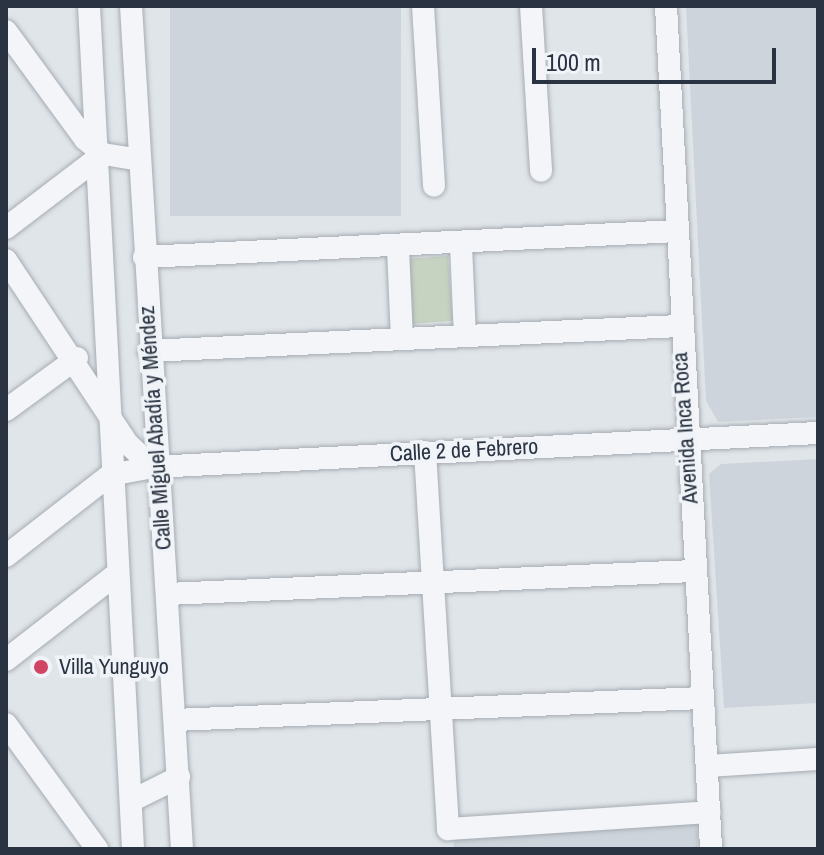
<!DOCTYPE html>
<meta charset="utf-8">
<style>
body{margin:0}
#map{position:relative;width:824px;height:855px;overflow:hidden;background:#e0e5e9;font-family:"Archivo Narrow",sans-serif}
div>[style]{position:absolute}
.built>*{inset:0;background:#ced4db;transform-origin:0 0}
.green>*{inset:0;background:#c7d3c1;transform-origin:0 0}
.roads{filter:drop-shadow(0 0 2px #a5acb3) drop-shadow(0 0 2px #a5acb3)}
.minor>*{height:22px;margin:-11px;padding:0 11px;transform-origin:11px;border-radius:11px;background:#f3f5f8}
.dots>*{width:22px;height:22px;translate:-50% -50%;box-sizing:border-box;border:4px solid #f0f3f7;border-radius:50%}
span{translate:-50% -50%;white-space:nowrap;text-align:center;line-height:1.15;-webkit-text-stroke:7px #f0f3f7;paint-order:stroke}
.street-label{font-size:22px;color:#293341}
.poi-label{font-size:22px;color:#293341}
.left{translate:0 -50%;text-align:left}
.frame{position:absolute;inset:0;border:8px solid #293341;pointer-events:none}
.scale{position:absolute;left:532px;top:48px;width:244px;height:36px;box-sizing:border-box;border:4px solid #293341;border-top:0;padding-left:10px;font-size:24px;line-height:28px;white-space:nowrap;color:#293341;-webkit-text-stroke:6px #f0f3f7;paint-order:stroke}
</style>
<div id="map">
<div class="built">
<div style="left:170px;top:6px;width:231px;height:210px"></div>
<div style="clip-path:polygon(686px 6px,818px 6px,818px 417px,718px 422px,706px 401px)"></div>
<div style="clip-path:polygon(818px 459px,818px 703px,724px 708px,709px 474px,721px 464px)"></div>
<div style="clip-path:polygon(696px 821px,698px 849px,454px 849px,453px 832px)"></div>
</div>
<div class="green">
<div style="left:448px;top:256px;width:65px;height:41px;rotate:86deg"></div>
</div>
<div class="roads">
<div class="minor">
<div style="left:89px;top:6px;width:844px;rotate:87.01deg"></div>
<div style="left:131px;top:6px;width:845px;rotate:86.54deg"></div>
<div style="left:423px;top:6px;width:180px;rotate:86.5deg"></div>
<div style="left:531px;top:6px;width:165px;rotate:86.5deg"></div>
<div style="left:666px;top:6px;width:844px;rotate:86.94deg"></div>
<div style="left:6px;top:31px;width:134px;rotate:53.8deg"></div>
<div style="left:85px;top:139px;width:23px;rotate:40deg"></div>
<div style="left:103px;top:154px;width:36px;rotate:9deg"></div>
<div style="left:6px;top:228px;width:122px;rotate:-37.3deg"></div>
<div style="left:461px;top:245px;width:91px;rotate:87.5deg"></div>
<div style="left:398px;top:248px;width:91px;rotate:87.5deg"></div>
<div style="left:144px;top:257px;width:535px;rotate:-2.79deg"></div>
<div style="left:6px;top:260px;width:221px;rotate:56.5deg"></div>
<div style="left:128px;top:444px;width:34px;rotate:43deg"></div>
<div style="left:149px;top:351px;width:531px;rotate:-2.7deg"></div>
<div style="left:6px;top:410px;width:88px;rotate:-36.2deg"></div>
<div style="left:425px;top:452px;width:378px;rotate:86.5deg"></div>
<div style="left:448px;top:829px;width:262px;rotate:-3.7deg"></div>
<div style="left:6px;top:556px;width:132px;rotate:-37.9deg"></div>
<div style="left:110px;top:475px;width:44px;rotate:-10.5deg"></div>
<div style="left:153px;top:467px;width:666px;rotate:-2.93deg"></div>
<div style="left:167px;top:594px;width:528px;rotate:-2.5deg"></div>
<div style="left:6px;top:660px;width:138px;rotate:-37.9deg"></div>
<div style="left:175px;top:720px;width:528px;rotate:-2.39deg"></div>
<div style="left:6px;top:724px;width:155px;rotate:53.9deg"></div>
<div style="left:707px;top:766px;width:111px;rotate:-3.6deg"></div>
<div style="left:131px;top:801px;width:54px;rotate:-26.6deg"></div>
</div>
</div>
<div class="dots">
<div style="left:41px;top:667px;background:#d04464"></div>
</div>
<div class="street-label">
<span style="left:155px;top:428px;rotate:-94deg">Calle Miguel Abadía y Méndez</span>
<span style="left:685px;top:428px;rotate:-94deg">Avenida Inca Roca</span>
<span style="left:464px;top:450px;rotate:-3deg">Calle 2 de Febrero</span>
</div>
<div class="poi-label">
<span class="left" style="left:59px;top:667px">Villa Yunguyo</span>
</div>
<div class="frame"></div>
<div class="scale">100 m</div>
</div>
